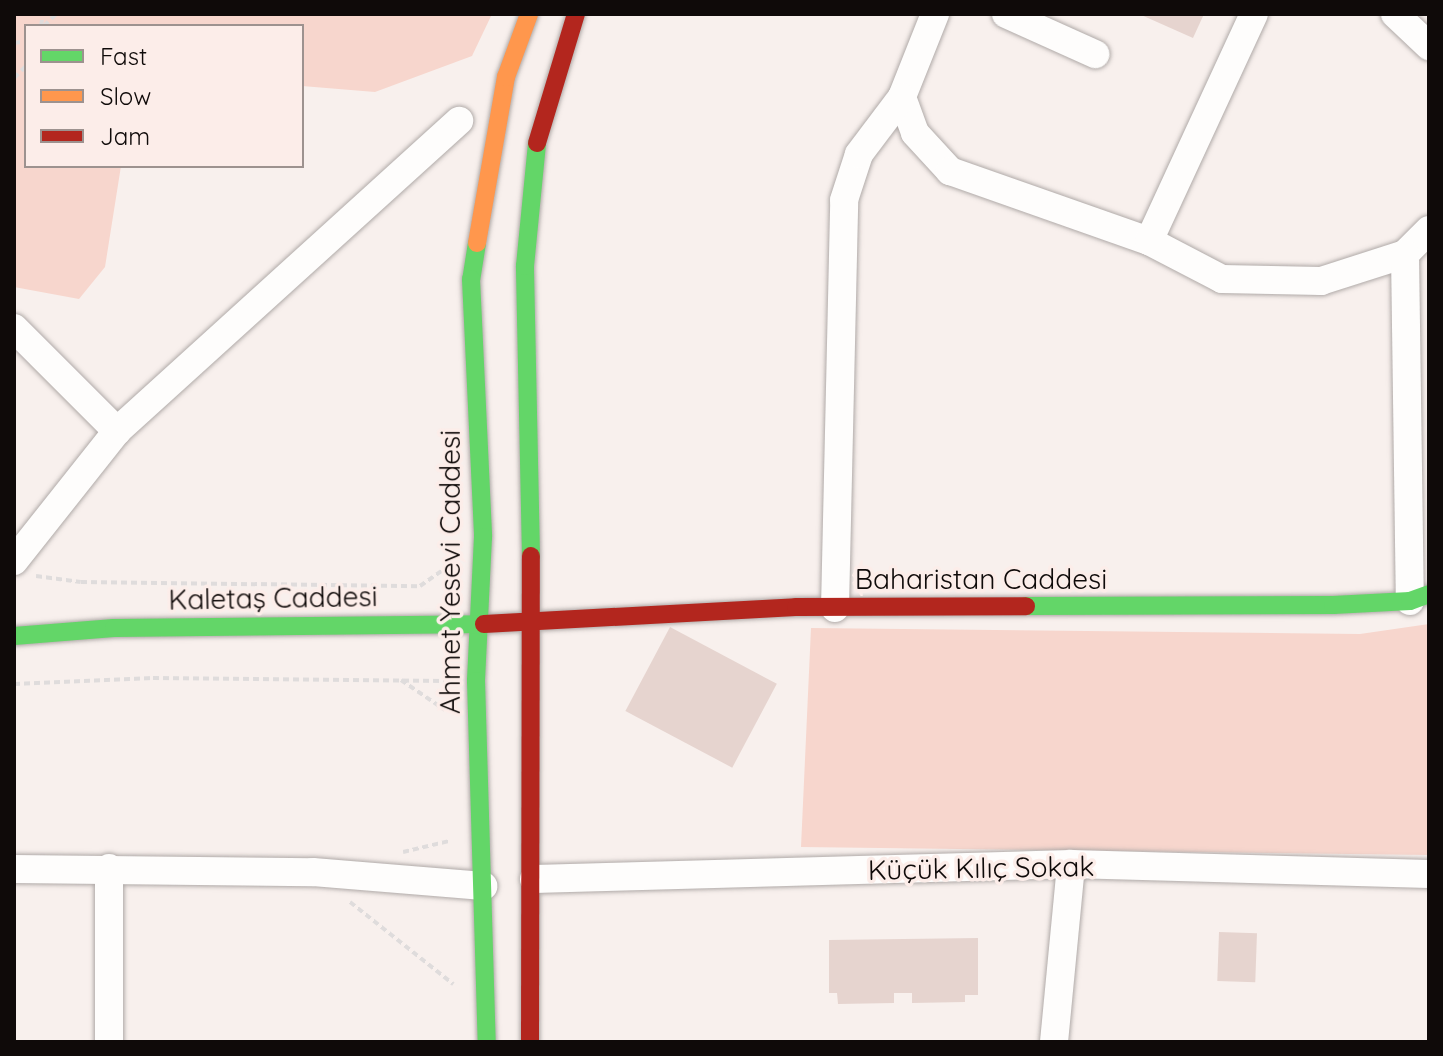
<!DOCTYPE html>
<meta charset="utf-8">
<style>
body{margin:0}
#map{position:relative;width:1443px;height:1056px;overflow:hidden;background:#f8f0ed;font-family:Quicksand,sans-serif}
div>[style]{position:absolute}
.green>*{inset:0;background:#f7d6cd}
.building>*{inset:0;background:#e6d4cf;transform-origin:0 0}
.path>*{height:4px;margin-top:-2px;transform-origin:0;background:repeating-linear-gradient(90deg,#dfdcdc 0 6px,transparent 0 10px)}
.roads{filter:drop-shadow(0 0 2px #b0aaa8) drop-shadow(0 0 2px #b0aaa8)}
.street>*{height:28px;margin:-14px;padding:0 14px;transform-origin:14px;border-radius:14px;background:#fefdfc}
.fast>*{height:18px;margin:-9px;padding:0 9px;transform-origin:9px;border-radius:9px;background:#63d668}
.slow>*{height:18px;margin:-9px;padding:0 9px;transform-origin:9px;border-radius:9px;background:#ff974d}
.jam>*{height:18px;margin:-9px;padding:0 9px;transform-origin:9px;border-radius:9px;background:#b3261e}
span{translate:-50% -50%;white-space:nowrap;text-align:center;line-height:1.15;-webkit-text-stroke:7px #fcede9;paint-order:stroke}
.street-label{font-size:28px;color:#0f0a09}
.frame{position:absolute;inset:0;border:16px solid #0f0a09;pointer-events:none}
.legend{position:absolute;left:24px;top:24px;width:280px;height:144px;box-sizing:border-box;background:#fcede9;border:2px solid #9d928f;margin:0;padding:10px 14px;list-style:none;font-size:24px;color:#0f0a09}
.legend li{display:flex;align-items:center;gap:16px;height:40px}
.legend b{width:40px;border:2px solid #9d928f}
</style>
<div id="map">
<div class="green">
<div style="clip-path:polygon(14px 14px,492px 14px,472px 56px,375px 92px,302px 86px,302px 26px,26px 26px,26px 166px,121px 166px,105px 267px,79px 299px,14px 287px)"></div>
<div style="clip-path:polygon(1429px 624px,1429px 855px,801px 847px,811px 628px,1360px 634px)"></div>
</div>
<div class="building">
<div style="clip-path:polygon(1139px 14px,1204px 14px,1193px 38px)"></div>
<div style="left:670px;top:627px;width:121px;height:95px;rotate:28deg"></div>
<div style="left:1219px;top:932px;width:38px;height:49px;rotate:2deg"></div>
<div style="clip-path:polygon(978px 938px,978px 995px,965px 995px,965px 1002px,912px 1003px,912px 993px,894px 993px,894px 1003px,838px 1004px,837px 993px,829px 993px,829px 940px)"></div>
</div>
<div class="path">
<div style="left:41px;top:26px;width:12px;rotate:-81deg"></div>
<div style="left:44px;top:26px;width:17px;rotate:-45deg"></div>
<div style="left:14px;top:43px;width:12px;rotate:-9deg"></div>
<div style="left:14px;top:78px;width:17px;rotate:-45deg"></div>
<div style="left:36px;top:576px;width:45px;rotate:7.6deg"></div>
<div style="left:81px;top:582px;width:339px;rotate:0.7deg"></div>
<div style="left:420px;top:586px;width:29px;rotate:-35deg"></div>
<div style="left:444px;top:569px;width:13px;rotate:-67deg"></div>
<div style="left:401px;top:680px;width:53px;rotate:34.3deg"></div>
<div style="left:14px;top:684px;width:139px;rotate:-2.5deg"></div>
<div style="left:153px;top:678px;width:293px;rotate:0.6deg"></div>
<div style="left:403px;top:852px;width:47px;rotate:-13.4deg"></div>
<div style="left:350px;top:902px;width:132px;rotate:38.5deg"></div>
</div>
<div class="roads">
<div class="street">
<div style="left:935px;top:14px;width:89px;rotate:111.7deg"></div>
<div style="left:902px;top:97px;width:38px;rotate:70deg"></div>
<div style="left:915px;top:133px;width:52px;rotate:47.4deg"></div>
<div style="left:950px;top:171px;width:211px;rotate:19.4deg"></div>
<div style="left:1149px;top:241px;width:250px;rotate:-65.2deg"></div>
<div style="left:1006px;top:14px;width:98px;rotate:24.2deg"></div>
<div style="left:1395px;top:14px;width:47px;rotate:43.3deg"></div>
<div style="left:1149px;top:241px;width:82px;rotate:27.5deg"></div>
<div style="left:1222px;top:279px;width:99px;rotate:1.2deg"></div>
<div style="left:1321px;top:281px;width:88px;rotate:-17.8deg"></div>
<div style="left:1405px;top:254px;width:34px;rotate:-45deg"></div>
<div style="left:1405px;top:254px;width:347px;rotate:89.2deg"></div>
<div style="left:14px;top:328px;width:146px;rotate:45deg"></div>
<div style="left:14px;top:561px;width:166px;rotate:-51.6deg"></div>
<div style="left:117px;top:431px;width:462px;rotate:-42.2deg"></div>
<div style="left:835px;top:608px;width:408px;rotate:-88.7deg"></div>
<div style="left:844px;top:200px;width:48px;rotate:-71.9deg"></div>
<div style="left:859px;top:154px;width:71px;rotate:-53deg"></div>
<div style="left:109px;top:868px;width:174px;rotate:90deg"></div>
<div style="left:14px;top:869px;width:299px;rotate:0.6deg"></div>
<div style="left:313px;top:872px;width:171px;rotate:4.7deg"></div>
<div style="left:534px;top:879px;width:537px;rotate:-1.6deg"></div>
<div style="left:1071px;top:864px;width:358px;rotate:1.6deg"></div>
<div style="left:1054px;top:1042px;width:179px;rotate:-84.5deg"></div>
</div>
<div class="fast">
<div style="left:477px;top:243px;width:36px;rotate:99deg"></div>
<div style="left:471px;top:279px;width:258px;rotate:87.3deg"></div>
<div style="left:483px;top:537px;width:144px;rotate:92.8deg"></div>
<div style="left:476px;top:681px;width:361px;rotate:88.3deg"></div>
<div style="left:531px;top:556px;width:290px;rotate:-91.2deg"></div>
<div style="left:525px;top:266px;width:124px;rotate:-84.4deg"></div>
<div style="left:1026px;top:606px;width:307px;rotate:-0.2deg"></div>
<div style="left:1333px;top:605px;width:77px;rotate:-3deg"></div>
<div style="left:1410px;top:601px;width:20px;rotate:-20deg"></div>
<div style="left:14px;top:636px;width:100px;rotate:-4.6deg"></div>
<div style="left:114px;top:628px;width:370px;rotate:-0.6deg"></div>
</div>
<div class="slow">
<div style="left:477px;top:243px;width:169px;rotate:-80.1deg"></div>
<div style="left:506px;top:77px;width:67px;rotate:-69.9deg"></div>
</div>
<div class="jam">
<div style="left:537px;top:143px;width:135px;rotate:-73.2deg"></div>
<div style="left:484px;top:624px;width:312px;rotate:-3.1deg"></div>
<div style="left:796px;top:607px;width:230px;rotate:-0.2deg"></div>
<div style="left:530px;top:1042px;width:486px;rotate:-89.9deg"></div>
</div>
</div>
<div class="street-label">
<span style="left:450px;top:572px;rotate:-90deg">Ahmet Yesevi Caddesi</span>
<span style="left:981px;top:579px">Baharistan Caddesi</span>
<span style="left:273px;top:598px;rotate:-1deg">Kaletaş Caddesi</span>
<span style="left:981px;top:868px;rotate:-1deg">Küçük Kılıç Sokak</span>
</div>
<div class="frame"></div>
<ul class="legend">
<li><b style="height:10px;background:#63d668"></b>Fast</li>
<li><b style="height:10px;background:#ff974d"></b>Slow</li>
<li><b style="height:10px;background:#b3261e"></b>Jam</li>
</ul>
</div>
